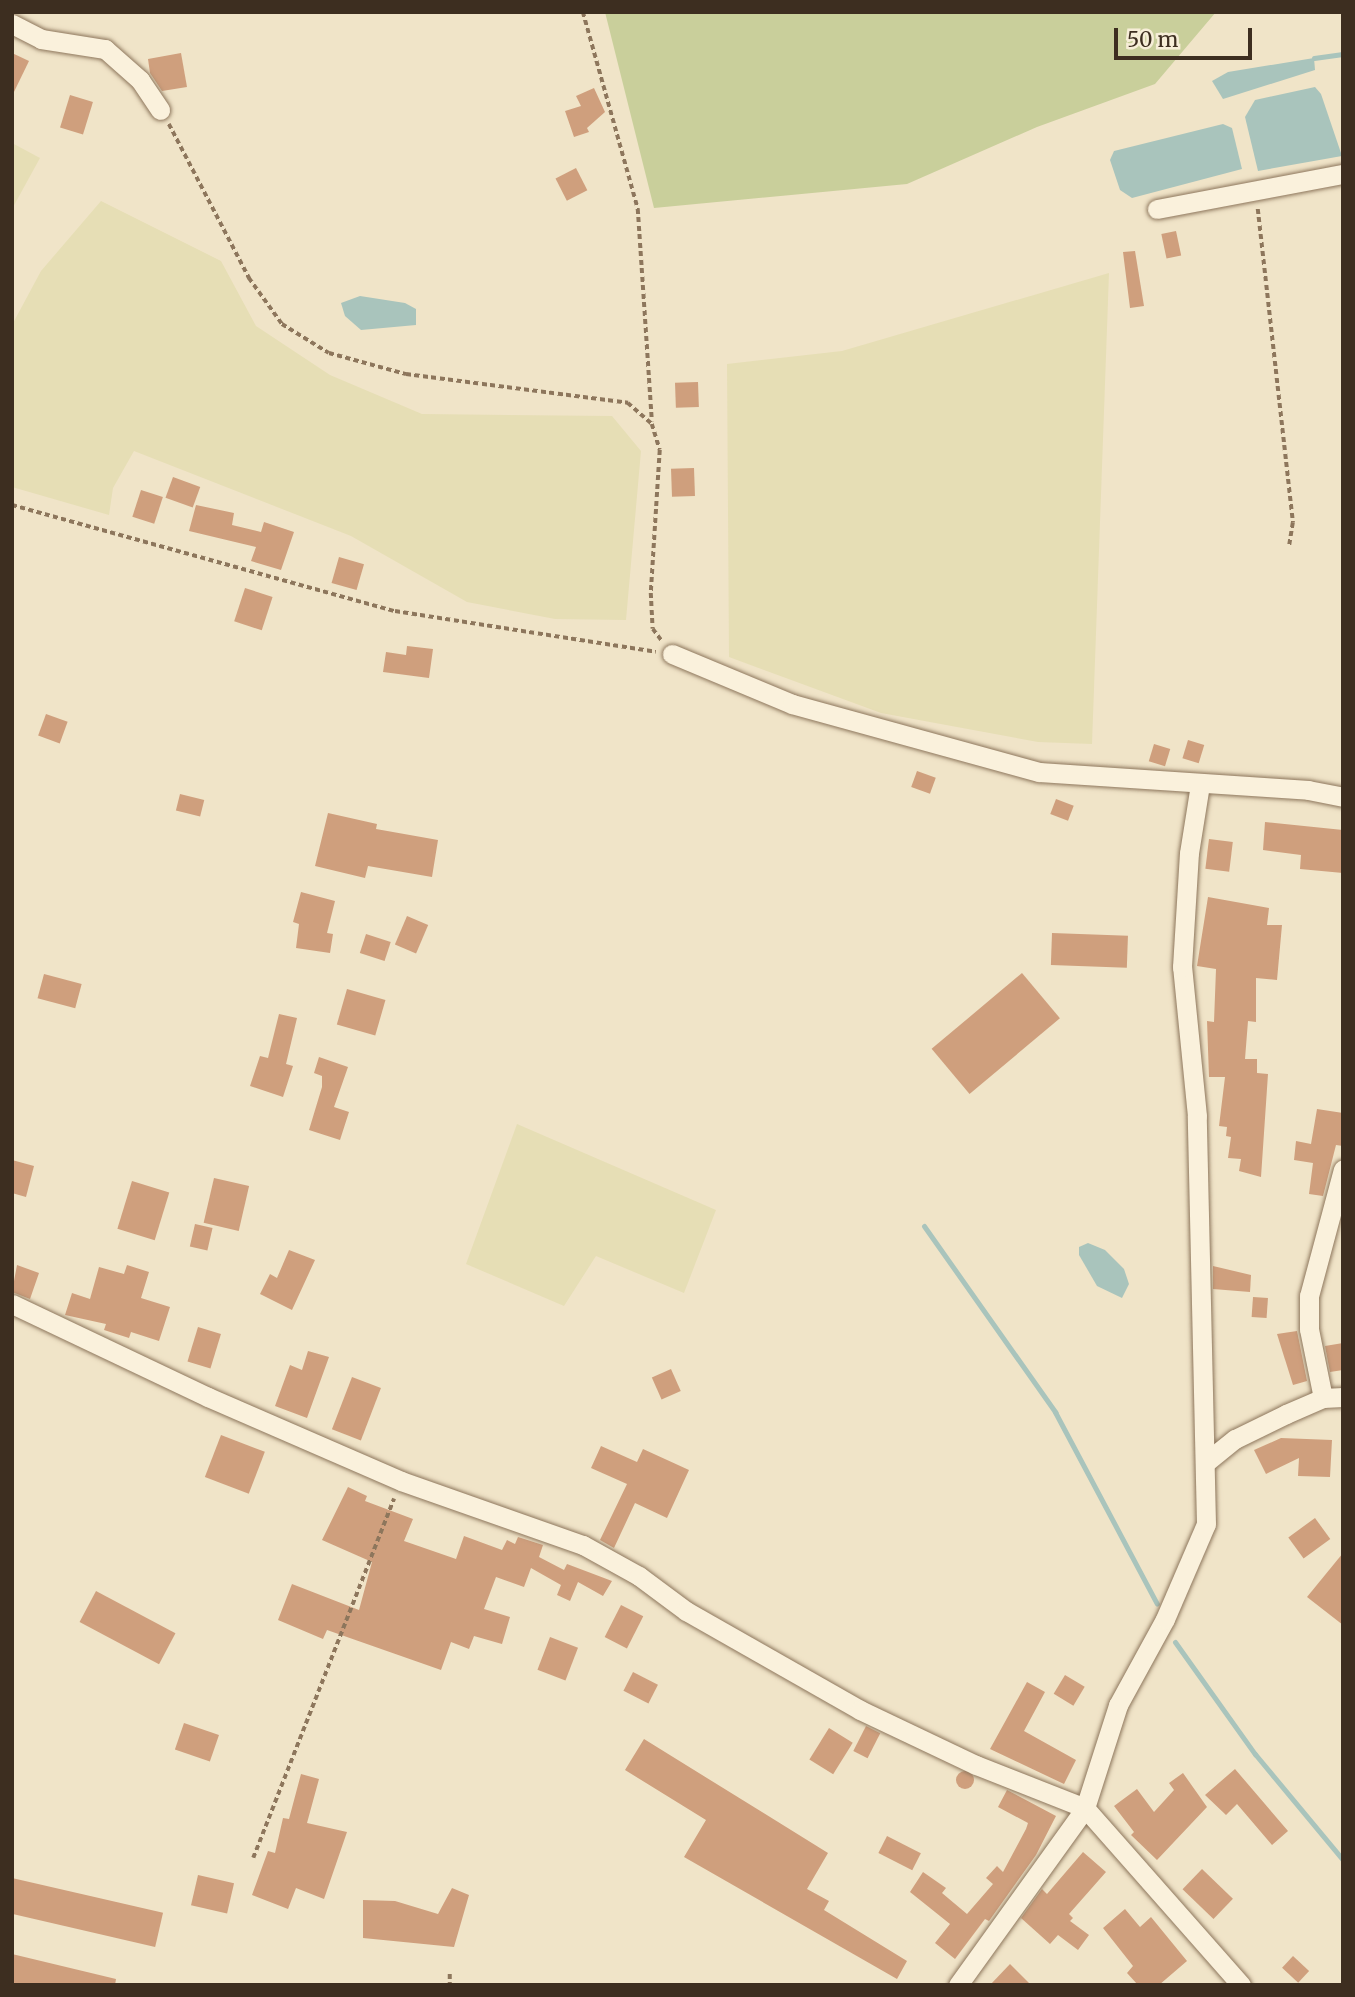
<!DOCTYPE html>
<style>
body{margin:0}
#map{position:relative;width:1355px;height:1997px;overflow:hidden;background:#f0e4c8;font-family:Merriweather,serif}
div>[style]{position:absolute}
.farmland>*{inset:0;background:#e6deb5}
.green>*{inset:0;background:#c9cf9b}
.water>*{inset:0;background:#a9c4bc}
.stream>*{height:5px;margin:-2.5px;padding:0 2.5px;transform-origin:2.5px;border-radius:2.5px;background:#a9c4bc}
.building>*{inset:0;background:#cf9f7d;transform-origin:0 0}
.round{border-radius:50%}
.path>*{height:3.5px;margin-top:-1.75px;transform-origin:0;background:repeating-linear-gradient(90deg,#8d765c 0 5px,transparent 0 8.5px)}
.roads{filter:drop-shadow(0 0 2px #8d765c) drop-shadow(0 0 2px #8d765c)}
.street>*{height:19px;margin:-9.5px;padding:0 9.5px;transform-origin:9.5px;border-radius:9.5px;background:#faf1dc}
span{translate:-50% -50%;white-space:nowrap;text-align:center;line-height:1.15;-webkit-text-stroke:5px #f7eed8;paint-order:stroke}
.frame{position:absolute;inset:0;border:14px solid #3d2e20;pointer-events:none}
.scale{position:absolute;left:1114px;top:28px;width:138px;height:32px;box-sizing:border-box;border:4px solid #3d2e20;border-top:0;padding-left:9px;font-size:21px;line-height:24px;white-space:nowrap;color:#3d2e20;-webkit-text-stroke:5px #f7eed8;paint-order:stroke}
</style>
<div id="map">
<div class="farmland">
<div style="clip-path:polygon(12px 143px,40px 158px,12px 209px)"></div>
<div style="clip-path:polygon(101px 201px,221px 261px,256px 326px,330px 375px,422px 414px,612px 416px,641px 451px,626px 620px,555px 619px,467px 602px,351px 536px,134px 451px,113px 488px,109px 515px,12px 487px,12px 325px,41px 271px)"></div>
<div style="clip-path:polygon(1109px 273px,1092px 744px,1038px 742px,881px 713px,729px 657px,727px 364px,842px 351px)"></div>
<div style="clip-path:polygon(517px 1124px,716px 1210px,684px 1293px,596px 1256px,564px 1306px,466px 1264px)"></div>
</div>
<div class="green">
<div style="clip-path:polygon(605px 12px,1216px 12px,1155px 84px,1037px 127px,907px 184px,654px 208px)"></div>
</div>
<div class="water">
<div style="clip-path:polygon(1314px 58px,1315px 70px,1223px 99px,1212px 81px,1228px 72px)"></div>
<div style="clip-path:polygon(1315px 87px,1321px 94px,1342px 156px,1258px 171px,1245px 117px,1255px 100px)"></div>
<div style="clip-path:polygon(1223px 124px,1232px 128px,1242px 169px,1132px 198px,1120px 190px,1110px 160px,1114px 151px)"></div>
<div style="clip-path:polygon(360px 296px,405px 303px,416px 309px,416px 325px,361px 330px,345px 316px,341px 303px)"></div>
<div style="clip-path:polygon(1088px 1243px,1105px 1250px,1124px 1269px,1129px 1284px,1122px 1298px,1097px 1286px,1079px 1255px,1079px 1247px)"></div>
</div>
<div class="stream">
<div style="left:1314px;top:58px;width:29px;rotate:-8deg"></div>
<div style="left:924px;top:1226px;width:228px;rotate:54.8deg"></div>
<div style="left:1055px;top:1412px;width:217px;rotate:62deg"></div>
<div style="left:1175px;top:1642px;width:138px;rotate:54.5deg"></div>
<div style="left:1255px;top:1754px;width:138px;rotate:50.3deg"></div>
</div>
<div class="building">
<div style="clip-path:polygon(12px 53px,29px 61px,12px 96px)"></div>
<div style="clip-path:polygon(181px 53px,187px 87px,162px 91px,150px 73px,148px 59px)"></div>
<div style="clip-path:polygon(594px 88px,605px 112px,587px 128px,589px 132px,574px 137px,565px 111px,581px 106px,576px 96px)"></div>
<div style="left:70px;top:95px;width:24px;height:34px;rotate:17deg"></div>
<div style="left:576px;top:168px;width:25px;height:23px;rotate:63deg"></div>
<div style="left:1176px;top:231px;width:25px;height:15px;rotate:78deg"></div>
<div style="clip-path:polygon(1135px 251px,1144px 306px,1130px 308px,1123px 252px)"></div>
<div style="left:698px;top:382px;width:25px;height:23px;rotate:88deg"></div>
<div style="left:694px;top:468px;width:28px;height:23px;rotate:88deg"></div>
<div style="left:173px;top:477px;width:29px;height:22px;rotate:20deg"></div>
<div style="left:141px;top:490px;width:23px;height:28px;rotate:18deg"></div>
<div style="clip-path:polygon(196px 505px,234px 513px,232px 525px,261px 532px,264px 522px,294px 532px,281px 570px,251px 561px,256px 547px,189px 531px)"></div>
<div style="left:339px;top:557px;width:26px;height:27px;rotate:16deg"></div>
<div style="left:245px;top:588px;width:29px;height:35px;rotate:18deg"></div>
<div style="clip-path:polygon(407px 646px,433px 649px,429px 678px,383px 672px,386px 652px,406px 655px)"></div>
<div style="left:46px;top:714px;width:23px;height:23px;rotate:20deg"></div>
<div style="left:1188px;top:740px;width:17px;height:19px;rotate:17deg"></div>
<div style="left:1154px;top:744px;width:17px;height:18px;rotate:17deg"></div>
<div style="left:917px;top:771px;width:20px;height:17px;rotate:20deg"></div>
<div style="left:180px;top:794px;width:25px;height:17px;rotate:14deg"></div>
<div style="left:1056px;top:799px;width:19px;height:16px;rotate:21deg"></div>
<div style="clip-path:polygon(328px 813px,377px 824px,376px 829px,438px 840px,432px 877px,368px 866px,365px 878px,315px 866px)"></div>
<div style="clip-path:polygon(1265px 822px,1343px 830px,1343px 873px,1300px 869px,1301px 855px,1263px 850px)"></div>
<div style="left:1209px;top:839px;width:24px;height:30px;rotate:7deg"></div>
<div style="clip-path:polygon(301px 892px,335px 901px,327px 933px,333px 934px,330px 953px,296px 948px,299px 924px,293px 922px)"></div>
<div style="clip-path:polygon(1208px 897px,1269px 908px,1267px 925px,1282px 925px,1277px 980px,1256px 978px,1256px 1022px,1248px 1021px,1245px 1059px,1257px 1059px,1257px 1073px,1268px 1074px,1261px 1177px,1239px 1171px,1241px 1159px,1228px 1158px,1231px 1137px,1226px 1136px,1227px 1127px,1219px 1126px,1225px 1077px,1209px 1077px,1207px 1021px,1214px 1022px,1216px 969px,1197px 966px)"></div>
<div style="left:407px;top:916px;width:23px;height:31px;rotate:23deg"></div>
<div style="left:1052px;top:933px;width:76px;height:32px;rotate:2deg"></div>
<div style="left:366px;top:934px;width:26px;height:20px;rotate:18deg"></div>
<div style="left:1022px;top:973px;width:59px;height:118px;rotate:50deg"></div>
<div style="left:44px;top:974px;width:39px;height:25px;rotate:15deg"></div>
<div style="left:347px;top:989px;width:40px;height:37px;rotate:16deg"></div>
<div style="clip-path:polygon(279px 1014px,297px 1018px,286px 1064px,293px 1066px,283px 1097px,250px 1086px,260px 1056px,268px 1058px)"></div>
<div style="clip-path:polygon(319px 1057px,348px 1067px,334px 1107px,349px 1112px,340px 1140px,309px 1130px,322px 1087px,322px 1076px,314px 1073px)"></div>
<div style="clip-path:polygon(1317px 1109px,1343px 1113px,1343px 1146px,1336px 1145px,1323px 1196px,1309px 1194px,1313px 1163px,1294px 1160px,1296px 1141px,1311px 1144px)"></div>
<div style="clip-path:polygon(12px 1160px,34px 1166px,26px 1197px,12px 1193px)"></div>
<div style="left:214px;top:1178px;width:36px;height:46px;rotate:13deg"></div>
<div style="left:132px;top:1181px;width:39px;height:50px;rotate:17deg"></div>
<div style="left:195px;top:1224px;width:18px;height:23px;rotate:13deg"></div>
<div style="clip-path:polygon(289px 1250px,315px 1260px,292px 1310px,260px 1294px,270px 1274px,277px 1278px)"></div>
<div style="clip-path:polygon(17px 1265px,39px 1273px,30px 1299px,12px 1292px)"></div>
<div style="clip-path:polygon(127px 1265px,149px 1272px,141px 1298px,170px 1307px,159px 1341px,131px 1332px,129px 1338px,104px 1330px,106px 1324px,65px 1315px,72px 1293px,90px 1299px,99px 1267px,124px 1274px)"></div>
<div style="clip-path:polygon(1213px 1266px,1251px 1275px,1250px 1292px,1213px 1289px)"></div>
<div style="left:1253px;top:1297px;width:15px;height:20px;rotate:4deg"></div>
<div style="left:198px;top:1327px;width:24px;height:36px;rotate:17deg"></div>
<div style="clip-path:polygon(1297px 1331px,1307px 1381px,1293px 1385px,1277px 1334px)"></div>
<div style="clip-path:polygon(1343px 1343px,1343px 1370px,1330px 1372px,1325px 1346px)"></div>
<div style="clip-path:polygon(308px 1351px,329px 1357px,307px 1418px,275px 1406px,290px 1365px,302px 1370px)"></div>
<div style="left:671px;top:1369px;width:24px;height:21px;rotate:66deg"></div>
<div style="left:352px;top:1377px;width:31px;height:56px;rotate:21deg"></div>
<div style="left:221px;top:1435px;width:47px;height:45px;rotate:21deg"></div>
<div style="clip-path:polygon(1281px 1438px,1332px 1440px,1330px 1477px,1298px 1476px,1299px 1458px,1266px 1474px,1254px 1450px)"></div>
<div style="clip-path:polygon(601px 1446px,637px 1462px,643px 1449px,689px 1470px,667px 1518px,635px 1503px,614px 1548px,600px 1540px,627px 1484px,591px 1468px)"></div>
<div style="clip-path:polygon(348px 1487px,367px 1496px,365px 1501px,413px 1519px,404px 1541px,456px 1559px,464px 1536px,502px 1550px,507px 1540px,515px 1544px,518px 1537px,543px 1545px,539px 1557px,564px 1570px,567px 1564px,612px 1581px,603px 1596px,578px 1582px,570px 1601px,557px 1595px,561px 1585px,531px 1568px,524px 1587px,496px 1577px,484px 1609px,510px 1617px,502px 1644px,474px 1636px,469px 1649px,451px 1642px,441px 1670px,327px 1630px,323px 1639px,278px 1620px,292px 1584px,359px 1610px,372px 1562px,322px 1540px)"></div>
<div style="left:1315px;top:1518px;width:26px;height:33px;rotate:54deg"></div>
<div style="clip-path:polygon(1343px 1553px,1343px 1625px,1307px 1597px)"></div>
<div style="left:96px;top:1591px;width:90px;height:35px;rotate:28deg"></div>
<div style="left:621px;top:1605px;width:25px;height:36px;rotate:27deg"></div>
<div style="left:550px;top:1637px;width:30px;height:35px;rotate:21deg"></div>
<div style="left:633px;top:1672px;width:28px;height:21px;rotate:27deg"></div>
<div style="left:1065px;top:1675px;width:23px;height:22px;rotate:31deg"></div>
<div style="clip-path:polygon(1027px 1682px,1045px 1692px,1024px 1731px,1076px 1760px,1064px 1784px,990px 1749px)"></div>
<div style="left:184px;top:1723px;width:37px;height:28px;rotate:19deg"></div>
<div style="left:866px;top:1726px;width:16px;height:28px;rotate:27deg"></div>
<div style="left:829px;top:1728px;width:28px;height:37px;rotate:32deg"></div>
<div style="clip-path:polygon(644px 1739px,828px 1853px,807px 1889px,829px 1901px,824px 1910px,907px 1961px,897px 1979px,684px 1857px,706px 1820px,625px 1770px)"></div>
<div style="clip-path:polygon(1235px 1769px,1288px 1831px,1272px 1845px,1237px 1804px,1226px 1815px,1205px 1795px)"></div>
<div class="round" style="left:956px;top:1771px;width:18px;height:18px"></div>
<div style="clip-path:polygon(1183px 1773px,1207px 1807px,1157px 1860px,1131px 1835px,1134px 1832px,1114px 1806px,1137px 1789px,1154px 1812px,1174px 1790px,1169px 1783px)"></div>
<div style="clip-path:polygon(301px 1774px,319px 1779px,307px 1823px,347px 1832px,324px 1899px,296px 1888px,288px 1909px,252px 1895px,268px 1851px,275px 1853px,283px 1818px,289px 1819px)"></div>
<div style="clip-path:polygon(1007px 1790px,1056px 1816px,1036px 1855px,989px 1921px,985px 1919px,955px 1959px,935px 1943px,950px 1924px,910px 1892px,923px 1872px,946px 1888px,942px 1893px,967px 1914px,993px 1884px,986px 1878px,997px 1866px,1003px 1872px,1026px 1829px,1028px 1823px,998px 1807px)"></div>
<div style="left:887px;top:1836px;width:38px;height:19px;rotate:27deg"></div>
<div style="clip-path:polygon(1083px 1852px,1106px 1872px,1069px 1914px,1073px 1918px,1070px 1921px,1089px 1935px,1078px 1950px,1058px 1935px,1050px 1944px,1021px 1918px,1042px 1889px,1047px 1894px)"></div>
<div style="left:1202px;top:1869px;width:43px;height:28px;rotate:44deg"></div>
<div style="left:198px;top:1875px;width:37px;height:31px;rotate:13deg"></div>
<div style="left:12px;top:1878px;width:155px;height:35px;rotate:13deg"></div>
<div style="clip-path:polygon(452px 1888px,469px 1895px,454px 1947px,363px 1938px,363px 1900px,395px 1901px,438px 1914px)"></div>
<div style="clip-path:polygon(1125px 1909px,1140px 1927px,1151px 1917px,1187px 1961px,1159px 1985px,1138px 1985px,1127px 1973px,1133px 1966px,1103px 1928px)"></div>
<div style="clip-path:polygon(12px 1954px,116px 1979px,115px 1985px,12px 1985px)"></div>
<div style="left:1293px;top:1956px;width:22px;height:16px;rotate:43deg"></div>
<div style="clip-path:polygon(1010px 1964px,1031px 1985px,990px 1985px)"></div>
</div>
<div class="path">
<div style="left:583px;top:12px;width:205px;rotate:74.4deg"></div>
<div style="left:638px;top:209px;width:213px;rotate:86.2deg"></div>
<div style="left:169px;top:124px;width:174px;rotate:62.5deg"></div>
<div style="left:249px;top:278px;width:57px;rotate:54.3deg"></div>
<div style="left:282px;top:324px;width:55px;rotate:31.7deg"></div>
<div style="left:329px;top:353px;width:80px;rotate:15.3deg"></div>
<div style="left:406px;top:374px;width:224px;rotate:7.4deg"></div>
<div style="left:628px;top:403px;width:32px;rotate:41deg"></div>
<div style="left:652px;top:424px;width:27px;rotate:73deg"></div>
<div style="left:660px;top:450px;width:143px;rotate:93.6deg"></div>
<div style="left:651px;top:593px;width:36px;rotate:87deg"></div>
<div style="left:653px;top:629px;width:15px;rotate:53deg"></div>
<div style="left:1258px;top:209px;width:316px;rotate:83.6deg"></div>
<div style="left:1293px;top:523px;width:25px;rotate:99deg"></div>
<div style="left:12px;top:505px;width:397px;rotate:15.5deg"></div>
<div style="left:395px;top:611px;width:264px;rotate:8.9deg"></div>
<div style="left:253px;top:1858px;width:386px;rotate:-68.6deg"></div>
<div style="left:450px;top:1974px;width:11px;rotate:90deg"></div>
</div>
<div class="roads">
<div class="street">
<div style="left:12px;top:24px;width:33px;rotate:27deg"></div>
<div style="left:41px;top:39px;width:65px;rotate:8.9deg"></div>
<div style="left:105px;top:49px;width:47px;rotate:41.5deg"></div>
<div style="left:140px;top:80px;width:36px;rotate:56deg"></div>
<div style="left:1157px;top:209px;width:189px;rotate:-10.7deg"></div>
<div style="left:672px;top:654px;width:130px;rotate:22.6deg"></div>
<div style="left:792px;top:704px;width:256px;rotate:15.4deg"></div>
<div style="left:1039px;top:772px;width:270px;rotate:3.8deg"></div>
<div style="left:1308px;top:790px;width:36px;rotate:11deg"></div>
<div style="left:12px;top:1304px;width:217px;rotate:25.4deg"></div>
<div style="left:208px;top:1397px;width:210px;rotate:23.5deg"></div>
<div style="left:401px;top:1481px;width:193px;rotate:19.4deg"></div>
<div style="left:583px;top:1545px;width:64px;rotate:29deg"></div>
<div style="left:639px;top:1576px;width:59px;rotate:36.7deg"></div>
<div style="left:686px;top:1611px;width:200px;rotate:29.6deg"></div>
<div style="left:860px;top:1710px;width:128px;rotate:25.4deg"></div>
<div style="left:976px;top:1765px;width:117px;rotate:21.5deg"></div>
<div style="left:1085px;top:1808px;width:236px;rotate:48.6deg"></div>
<div style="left:1323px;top:1398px;width:70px;rotate:-101.5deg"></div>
<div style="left:1309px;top:1329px;width:33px;rotate:-90deg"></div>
<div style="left:1309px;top:1296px;width:131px;rotate:-75deg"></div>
<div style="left:1205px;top:1463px;width:38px;rotate:-39deg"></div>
<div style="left:1235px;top:1439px;width:57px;rotate:-26.1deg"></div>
<div style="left:1286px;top:1414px;width:40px;rotate:-23.4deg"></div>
<div style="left:1323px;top:1398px;width:20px;rotate:-3deg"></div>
<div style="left:958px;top:1985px;width:218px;rotate:-54.3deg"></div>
<div style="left:1085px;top:1808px;width:108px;rotate:-72.2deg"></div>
<div style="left:1118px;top:1705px;width:98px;rotate:-61.3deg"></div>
<div style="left:1165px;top:1619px;width:103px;rotate:-66.7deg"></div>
<div style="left:1206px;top:1524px;width:408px;rotate:-91.3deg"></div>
<div style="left:1197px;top:1116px;width:150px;rotate:-95.7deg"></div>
<div style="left:1182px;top:967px;width:114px;rotate:-86.5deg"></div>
<div style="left:1189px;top:853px;width:70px;rotate:-80.9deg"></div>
</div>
</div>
<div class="frame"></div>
<div class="scale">50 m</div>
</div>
